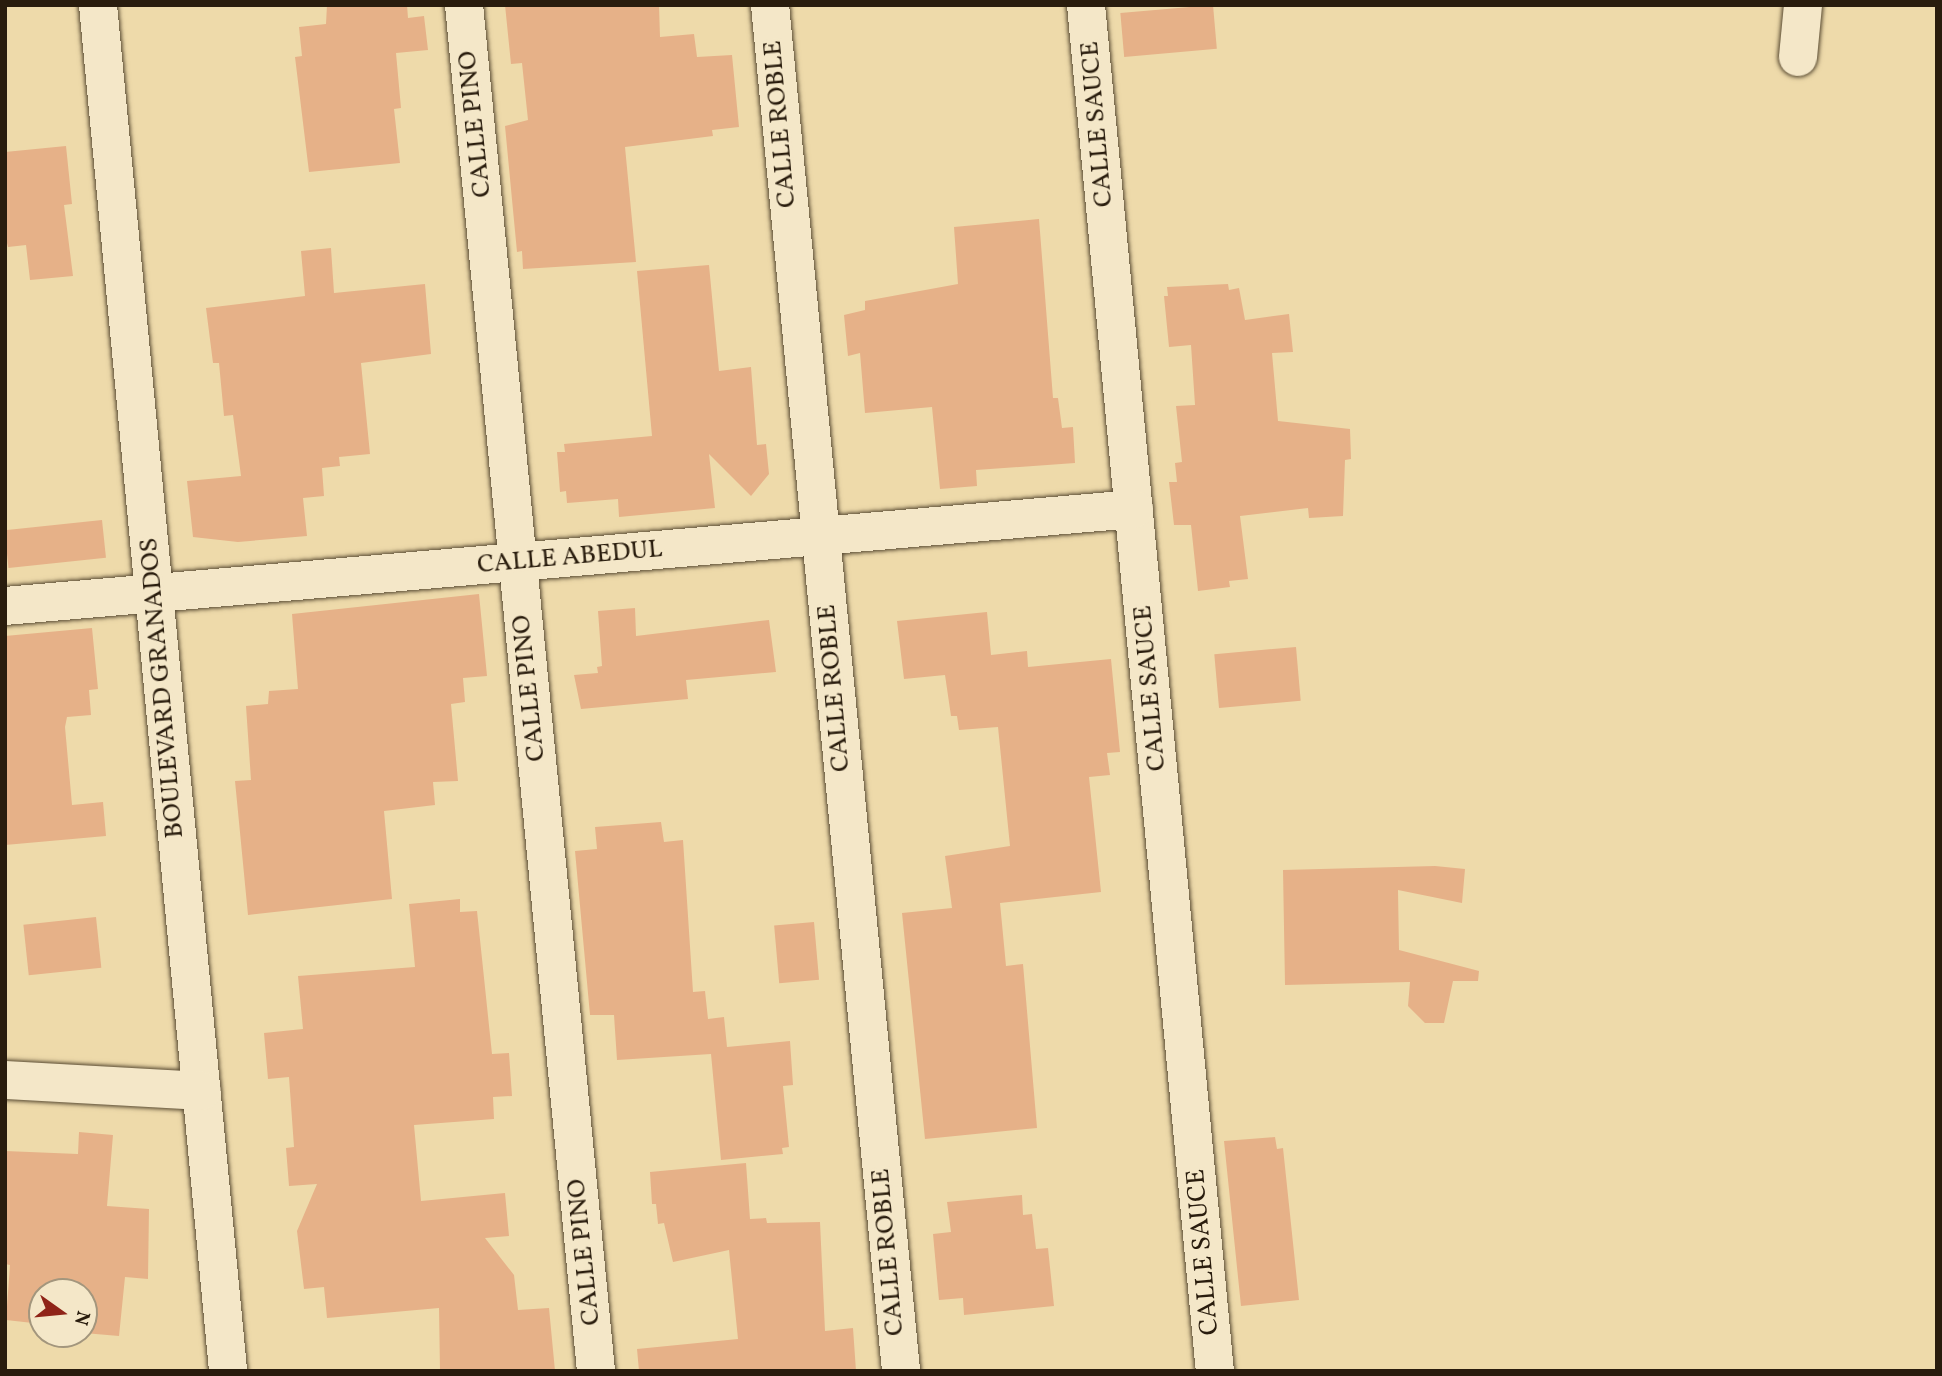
<!DOCTYPE html>
<style>
body{margin:0}
#map{position:relative;width:1942px;height:1376px;overflow:hidden;background:#eedaaa;font-family:Vollkorn,serif}
div>[style]{position:absolute}
.building>*{inset:0;background:#e6b188;transform-origin:0 0}
.roads{filter:drop-shadow(0 0 2px #5a4c34) drop-shadow(0 0 2px #5a4c34)}
.minor>*{height:38px;margin:-19px;padding:0 19px;transform-origin:19px;border-radius:19px;background:#f4e7c8}
span{translate:-50% -50%;white-space:nowrap;text-align:center;line-height:1.15;-webkit-text-stroke:5px #f4e7c8;paint-order:stroke}
.street-label{font-size:26px;color:#291c0d}
.frame{position:absolute;inset:0;border:7px solid #291c0d;pointer-events:none}
.north{position:absolute;left:28px;top:1278px;width:70px;height:70px;box-sizing:border-box;background:#f4e7c8;border:2px solid #a3967d;border-radius:50%;rotate:105deg;font-size:19px;font-weight:700;line-height:28px;text-align:center;color:#291c0d}
.north::after{content:'';display:block;margin:auto;width:24px;height:32px;background:#8f2418;clip-path:polygon(50% 0,100% 100%,50% 72%,0 100%)}
</style>
<div id="map">
<div class="building">
<div style="clip-path:polygon(327px 5px,407px 5px,408px 18px,424px 16px,428px 50px,396px 53px,401px 108px,394px 109px,400px 163px,309px 172px,295px 57px,302px 56px,299px 27px,326px 24px)"></div>
<div style="clip-path:polygon(505px 5px,659px 5px,660px 37px,694px 34px,697px 57px,732px 55px,739px 127px,712px 130px,713px 136px,625px 147px,636px 262px,523px 269px,522px 251px,517px 252px,505px 126px,528px 120px,522px 63px,511px 64px)"></div>
<div style="left:1213px;top:5px;width:44px;height:93px;rotate:85deg"></div>
<div style="clip-path:polygon(66px 146px,72px 204px,64px 205px,73px 276px,30px 280px,26px 245px,8px 247px,5px 235px,5px 152px)"></div>
<div style="clip-path:polygon(1039px 219px,1053px 398px,1058px 398px,1062px 428px,1073px 427px,1075px 463px,976px 470px,977px 486px,940px 489px,932px 407px,865px 413px,860px 353px,848px 356px,844px 315px,865px 310px,865px 301px,958px 284px,954px 227px)"></div>
<div style="clip-path:polygon(331px 248px,334px 293px,425px 284px,431px 354px,361px 363px,370px 454px,339px 457px,340px 466px,322px 468px,324px 496px,303px 498px,307px 536px,238px 542px,193px 537px,187px 481px,241px 476px,233px 415px,224px 416px,219px 363px,213px 363px,206px 308px,305px 296px,301px 251px)"></div>
<div style="clip-path:polygon(709px 265px,719px 371px,751px 367px,757px 445px,766px 444px,769px 474px,751px 496px,709px 454px,715px 508px,619px 517px,618px 499px,567px 503px,566px 491px,560px 492px,557px 452px,565px 452px,564px 444px,652px 436px,637px 271px)"></div>
<div style="clip-path:polygon(1228px 284px,1229px 290px,1239px 288px,1245px 320px,1289px 314px,1293px 352px,1272px 353px,1278px 421px,1350px 429px,1351px 459px,1345px 460px,1343px 516px,1309px 518px,1308px 508px,1240px 516px,1248px 579px,1229px 581px,1230px 587px,1198px 591px,1191px 525px,1174px 525px,1169px 482px,1177px 482px,1175px 463px,1182px 462px,1176px 406px,1195px 405px,1191px 345px,1169px 347px,1164px 296px,1168px 296px,1167px 287px)"></div>
<div style="left:102px;top:520px;width:38px;height:98px;rotate:84deg"></div>
<div style="clip-path:polygon(479px 594px,487px 676px,463px 678px,465px 702px,451px 704px,458px 781px,433px 782px,435px 805px,384px 811px,392px 899px,248px 915px,235px 781px,251px 780px,246px 706px,268px 704px,269px 691px,298px 689px,292px 614px)"></div>
<div style="clip-path:polygon(635px 608px,636px 636px,769px 620px,776px 672px,686px 680px,688px 699px,581px 709px,574px 675px,598px 673px,597px 667px,602px 666px,598px 611px)"></div>
<div style="clip-path:polygon(987px 612px,991px 655px,1027px 651px,1028px 667px,1111px 659px,1120px 752px,1107px 753px,1110px 775px,1089px 777px,1101px 892px,1000px 903px,1006px 966px,1023px 964px,1037px 1128px,925px 1139px,902px 913px,952px 908px,945px 856px,1010px 846px,998px 727px,959px 730px,957px 716px,951px 716px,945px 675px,904px 679px,897px 621px)"></div>
<div style="clip-path:polygon(92px 628px,98px 689px,89px 690px,91px 715px,67px 717px,65px 727px,72px 805px,103px 802px,106px 836px,5px 845px,5px 636px)"></div>
<div style="left:1296px;top:647px;width:54px;height:82px;rotate:85deg"></div>
<div style="clip-path:polygon(661px 822px,664px 842px,683px 840px,693px 992px,705px 991px,708px 1019px,724px 1017px,727px 1047px,790px 1041px,793px 1085px,783px 1086px,789px 1147px,782px 1148px,783px 1154px,721px 1160px,711px 1054px,617px 1060px,614px 1015px,590px 1015px,575px 851px,597px 849px,595px 827px)"></div>
<div style="clip-path:polygon(1435px 866px,1465px 869px,1462px 903px,1398px 890px,1399px 950px,1479px 971px,1478px 981px,1453px 981px,1444px 1023px,1425px 1023px,1408px 1006px,1410px 982px,1285px 985px,1283px 870px)"></div>
<div style="clip-path:polygon(460px 899px,460px 912px,477px 911px,492px 1054px,509px 1053px,512px 1096px,493px 1097px,494px 1119px,414px 1125px,421px 1201px,505px 1193px,509px 1236px,485px 1238px,514px 1275px,518px 1310px,549px 1308px,555px 1371px,440px 1371px,439px 1308px,327px 1318px,324px 1287px,304px 1289px,297px 1231px,317px 1184px,289px 1186px,286px 1148px,294px 1147px,289px 1077px,268px 1079px,264px 1033px,303px 1029px,298px 976px,415px 967px,409px 904px)"></div>
<div style="left:96px;top:917px;width:51px;height:73px;rotate:84deg"></div>
<div style="left:814px;top:922px;width:58px;height:40px;rotate:85deg"></div>
<div style="clip-path:polygon(79px 1132px,113px 1135px,107px 1206px,149px 1209px,148px 1279px,125px 1277px,119px 1336px,84px 1333px,84px 1292px,42px 1292px,42px 1324px,6px 1320px,10px 1265px,5px 1264px,5px 1151px,78px 1154px)"></div>
<div style="clip-path:polygon(1275px 1137px,1277px 1149px,1283px 1148px,1299px 1300px,1241px 1306px,1224px 1141px)"></div>
<div style="clip-path:polygon(746px 1163px,750px 1219px,766px 1218px,767px 1223px,820px 1222px,825px 1331px,853px 1328px,856px 1371px,639px 1371px,637px 1349px,738px 1339px,729px 1250px,673px 1262px,664px 1223px,658px 1224px,656px 1204px,652px 1204px,650px 1172px)"></div>
<div style="clip-path:polygon(1022px 1195px,1023px 1215px,1032px 1214px,1036px 1249px,1048px 1248px,1054px 1306px,964px 1315px,963px 1298px,939px 1300px,933px 1234px,951px 1232px,947px 1202px)"></div>
</div>
<div class="roads">
<div class="minor">
<div style="left:98px;top:5px;width:1372px;rotate:84.56deg"></div>
<div style="left:464px;top:5px;width:1372px;rotate:84.48deg"></div>
<div style="left:770px;top:5px;width:1372px;rotate:84.52deg"></div>
<div style="left:1086px;top:5px;width:1372px;rotate:84.61deg"></div>
<div style="left:1798px;top:57px;width:52px;rotate:-84.5deg"></div>
<div style="left:5px;top:606px;width:1133px;rotate:-4.91deg"></div>
<div style="left:5px;top:1080px;width:197px;rotate:3.2deg"></div>
</div>
</div>
<div class="street-label">
<span style="left:476px;top:124px;rotate:-96deg">CALLE PINO</span>
<span style="left:781px;top:124px;rotate:-95deg">CALLE ROBLE</span>
<span style="left:1098px;top:124px;rotate:-95deg">CALLE SAUCE</span>
<span style="left:570px;top:558px;rotate:-5deg">CALLE ABEDUL</span>
<span style="left:163px;top:688px;rotate:-95deg">BOULEVARD GRANADOS</span>
<span style="left:530px;top:688px;rotate:-96deg">CALLE PINO</span>
<span style="left:835px;top:688px;rotate:-95deg">CALLE ROBLE</span>
<span style="left:1151px;top:688px;rotate:-95deg">CALLE SAUCE</span>
<span style="left:585px;top:1252px;rotate:-96deg">CALLE PINO</span>
<span style="left:889px;top:1252px;rotate:-95deg">CALLE ROBLE</span>
<span style="left:1204px;top:1252px;rotate:-95deg">CALLE SAUCE</span>
</div>
<div class="frame"></div>
<div class="north">N</div>
</div>
